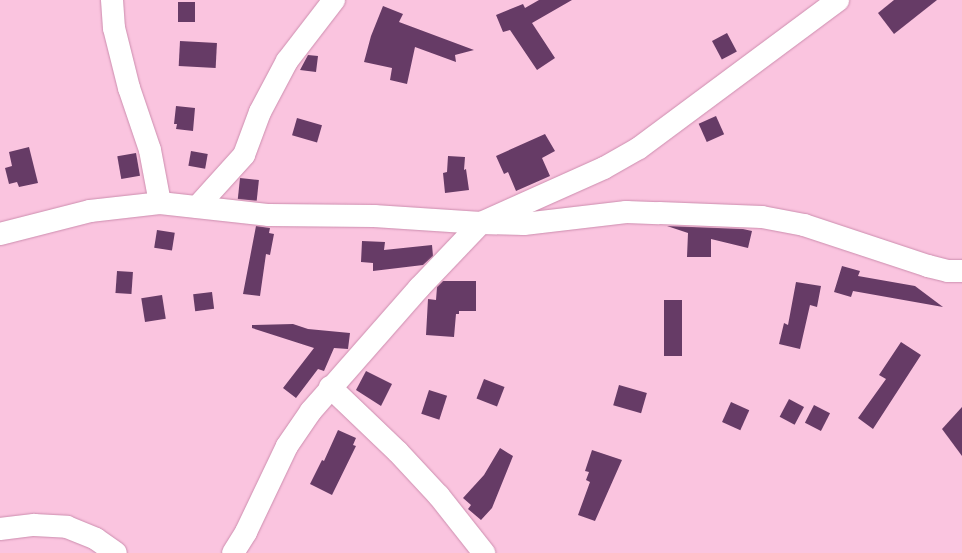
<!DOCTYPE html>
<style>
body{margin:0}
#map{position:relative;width:962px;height:553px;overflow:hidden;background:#fac4df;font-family:"Asap Condensed",sans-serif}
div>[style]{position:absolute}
.building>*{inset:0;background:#663b66;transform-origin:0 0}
.roads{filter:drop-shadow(0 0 1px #cc8dae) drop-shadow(0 0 1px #cc8dae)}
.minor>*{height:22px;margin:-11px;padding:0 11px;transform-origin:11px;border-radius:11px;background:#fff}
span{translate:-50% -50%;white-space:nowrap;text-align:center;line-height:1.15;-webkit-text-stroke:4px #fcf4f8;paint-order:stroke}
</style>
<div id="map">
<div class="building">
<div style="clip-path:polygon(539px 0,572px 0,532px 23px,555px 58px,537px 70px,510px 30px,503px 32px,496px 15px,523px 4px,525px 8px)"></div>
<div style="clip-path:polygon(894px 0,937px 0,894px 34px,878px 13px)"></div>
<div style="left:178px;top:2px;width:17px;height:20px"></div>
<div style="clip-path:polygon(383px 6px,403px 14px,399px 22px,474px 50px,455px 55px,456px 62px,415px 47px,407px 84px,390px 80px,392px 68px,364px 62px,371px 36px)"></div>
<div style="left:727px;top:33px;width:21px;height:17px;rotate:62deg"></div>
<div style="left:180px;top:41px;width:37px;height:25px;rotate:3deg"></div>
<div style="clip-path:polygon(308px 55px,318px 56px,316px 72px,300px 70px)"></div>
<div style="clip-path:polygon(176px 106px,195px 108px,193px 131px,176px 129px,177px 124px,174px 124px)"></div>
<div style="left:716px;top:116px;width:20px;height:19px;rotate:66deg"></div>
<div style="left:297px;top:118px;width:26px;height:18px;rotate:16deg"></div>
<div style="clip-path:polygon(545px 134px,555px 151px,542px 158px,550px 176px,516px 191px,508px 172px,504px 174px,496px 156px)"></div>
<div style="clip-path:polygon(29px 147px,38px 183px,19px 187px,17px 182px,9px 184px,5px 168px,12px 166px,9px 152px)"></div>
<div style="left:191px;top:151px;width:17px;height:15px;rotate:10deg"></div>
<div style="left:136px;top:153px;width:23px;height:19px;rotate:80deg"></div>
<div style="clip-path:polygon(448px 156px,465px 157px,464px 170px,466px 169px,469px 190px,445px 193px,443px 173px,447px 172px)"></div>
<div style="left:240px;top:178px;width:19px;height:21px;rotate:6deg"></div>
<div style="clip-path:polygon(256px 226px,270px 228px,269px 233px,274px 234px,270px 255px,266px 254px,260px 296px,243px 294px)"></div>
<div style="clip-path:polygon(667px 226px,743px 229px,752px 231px,748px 248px,711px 239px,711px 257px,687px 257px,688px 233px)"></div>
<div style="left:157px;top:230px;width:18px;height:18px;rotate:9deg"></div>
<div style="clip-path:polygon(362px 241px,385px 242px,384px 250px,432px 245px,433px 256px,423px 265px,373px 271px,373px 263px,361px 262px)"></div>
<div style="clip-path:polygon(842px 266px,860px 271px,858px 276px,915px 286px,943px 307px,853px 291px,851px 297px,834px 292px)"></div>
<div style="left:117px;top:271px;width:16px;height:22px;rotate:4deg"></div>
<div style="clip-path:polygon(443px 281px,476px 281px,476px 311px,459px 311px,459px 314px,456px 314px,454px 337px,426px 335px,428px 299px,436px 300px,437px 287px)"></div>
<div style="clip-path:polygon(796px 282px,821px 286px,817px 307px,810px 305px,800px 349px,779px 344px,784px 323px,788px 325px)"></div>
<div style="left:212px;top:292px;width:17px;height:19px;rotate:83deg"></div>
<div style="left:162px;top:295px;width:24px;height:21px;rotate:81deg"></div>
<div style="left:664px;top:300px;width:18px;height:56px"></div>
<div style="clip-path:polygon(293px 324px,308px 329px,350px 333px,348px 349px,334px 348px,324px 371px,318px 369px,296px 398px,283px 388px,314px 348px,252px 328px,252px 325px)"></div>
<div style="clip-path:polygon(901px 342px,921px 355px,873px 429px,858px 418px,886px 379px,879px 375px)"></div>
<div style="clip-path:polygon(366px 371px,392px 384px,381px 406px,356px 390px)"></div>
<div style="left:484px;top:379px;width:22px;height:21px;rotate:21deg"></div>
<div style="left:619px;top:385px;width:29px;height:21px;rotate:16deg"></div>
<div style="left:429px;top:390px;width:19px;height:25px;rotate:18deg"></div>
<div style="left:789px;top:399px;width:17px;height:20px;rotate:28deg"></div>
<div style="left:731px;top:402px;width:20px;height:22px;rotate:24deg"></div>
<div style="left:814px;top:405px;width:18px;height:20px;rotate:27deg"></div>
<div style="clip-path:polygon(962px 407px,962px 456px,942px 429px)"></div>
<div style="clip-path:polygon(338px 430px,356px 438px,353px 445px,356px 446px,332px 495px,310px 484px,322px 460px,324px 461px)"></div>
<div style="clip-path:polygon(500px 448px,513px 456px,492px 508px,481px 520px,468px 509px,471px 505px,463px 498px,484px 475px)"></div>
<div style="clip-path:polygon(592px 450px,622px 460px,595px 521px,578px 515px,590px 482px,586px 480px,589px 472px,585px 471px)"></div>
</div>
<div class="roads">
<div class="minor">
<div style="left:112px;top:0;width:28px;rotate:86deg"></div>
<div style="left:114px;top:28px;width:62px;rotate:76deg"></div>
<div style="left:129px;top:88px;width:65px;rotate:71.3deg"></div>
<div style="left:150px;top:150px;width:54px;rotate:79.3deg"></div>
<div style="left:197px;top:207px;width:70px;rotate:-47.9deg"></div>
<div style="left:244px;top:155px;width:46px;rotate:-69.6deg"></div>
<div style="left:260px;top:112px;width:58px;rotate:-62.1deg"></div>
<div style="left:287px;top:61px;width:77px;rotate:-52.4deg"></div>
<div style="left:0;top:234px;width:93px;rotate:-14.3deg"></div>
<div style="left:90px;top:211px;width:70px;rotate:-6.5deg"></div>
<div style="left:160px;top:203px;width:110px;rotate:6.3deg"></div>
<div style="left:269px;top:215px;width:105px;rotate:0.5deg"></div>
<div style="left:374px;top:216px;width:107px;rotate:3.7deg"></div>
<div style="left:481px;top:223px;width:43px;rotate:1.3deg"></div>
<div style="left:524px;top:224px;width:103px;rotate:-6.7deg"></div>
<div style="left:626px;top:212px;width:33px;rotate:2deg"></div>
<div style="left:659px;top:213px;width:103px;rotate:2.2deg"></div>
<div style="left:762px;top:217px;width:43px;rotate:10.8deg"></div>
<div style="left:804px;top:225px;width:131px;rotate:18.3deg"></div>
<div style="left:928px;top:266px;width:21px;rotate:14deg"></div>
<div style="left:948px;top:271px;width:14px"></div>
<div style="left:330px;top:387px;width:94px;rotate:43.7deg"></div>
<div style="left:398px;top:452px;width:60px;rotate:47deg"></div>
<div style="left:439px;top:496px;width:73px;rotate:51.7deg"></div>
<div style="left:0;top:529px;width:34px;rotate:-7deg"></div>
<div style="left:34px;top:525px;width:33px;rotate:3deg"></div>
<div style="left:67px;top:527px;width:31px;rotate:22deg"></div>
<div style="left:96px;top:539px;width:24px;rotate:35deg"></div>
<div style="left:233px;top:553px;width:25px;rotate:-58deg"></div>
<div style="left:246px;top:532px;width:95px;rotate:-64.5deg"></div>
<div style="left:287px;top:446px;width:42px;rotate:-55.6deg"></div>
<div style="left:311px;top:411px;width:164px;rotate:-48.7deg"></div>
<div style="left:419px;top:288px;width:90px;rotate:-46.4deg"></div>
<div style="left:481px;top:223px;width:135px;rotate:-24.1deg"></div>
<div style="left:604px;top:168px;width:40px;rotate:-29.7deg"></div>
<div style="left:639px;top:148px;width:248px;rotate:-36.6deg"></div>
</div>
</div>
</div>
